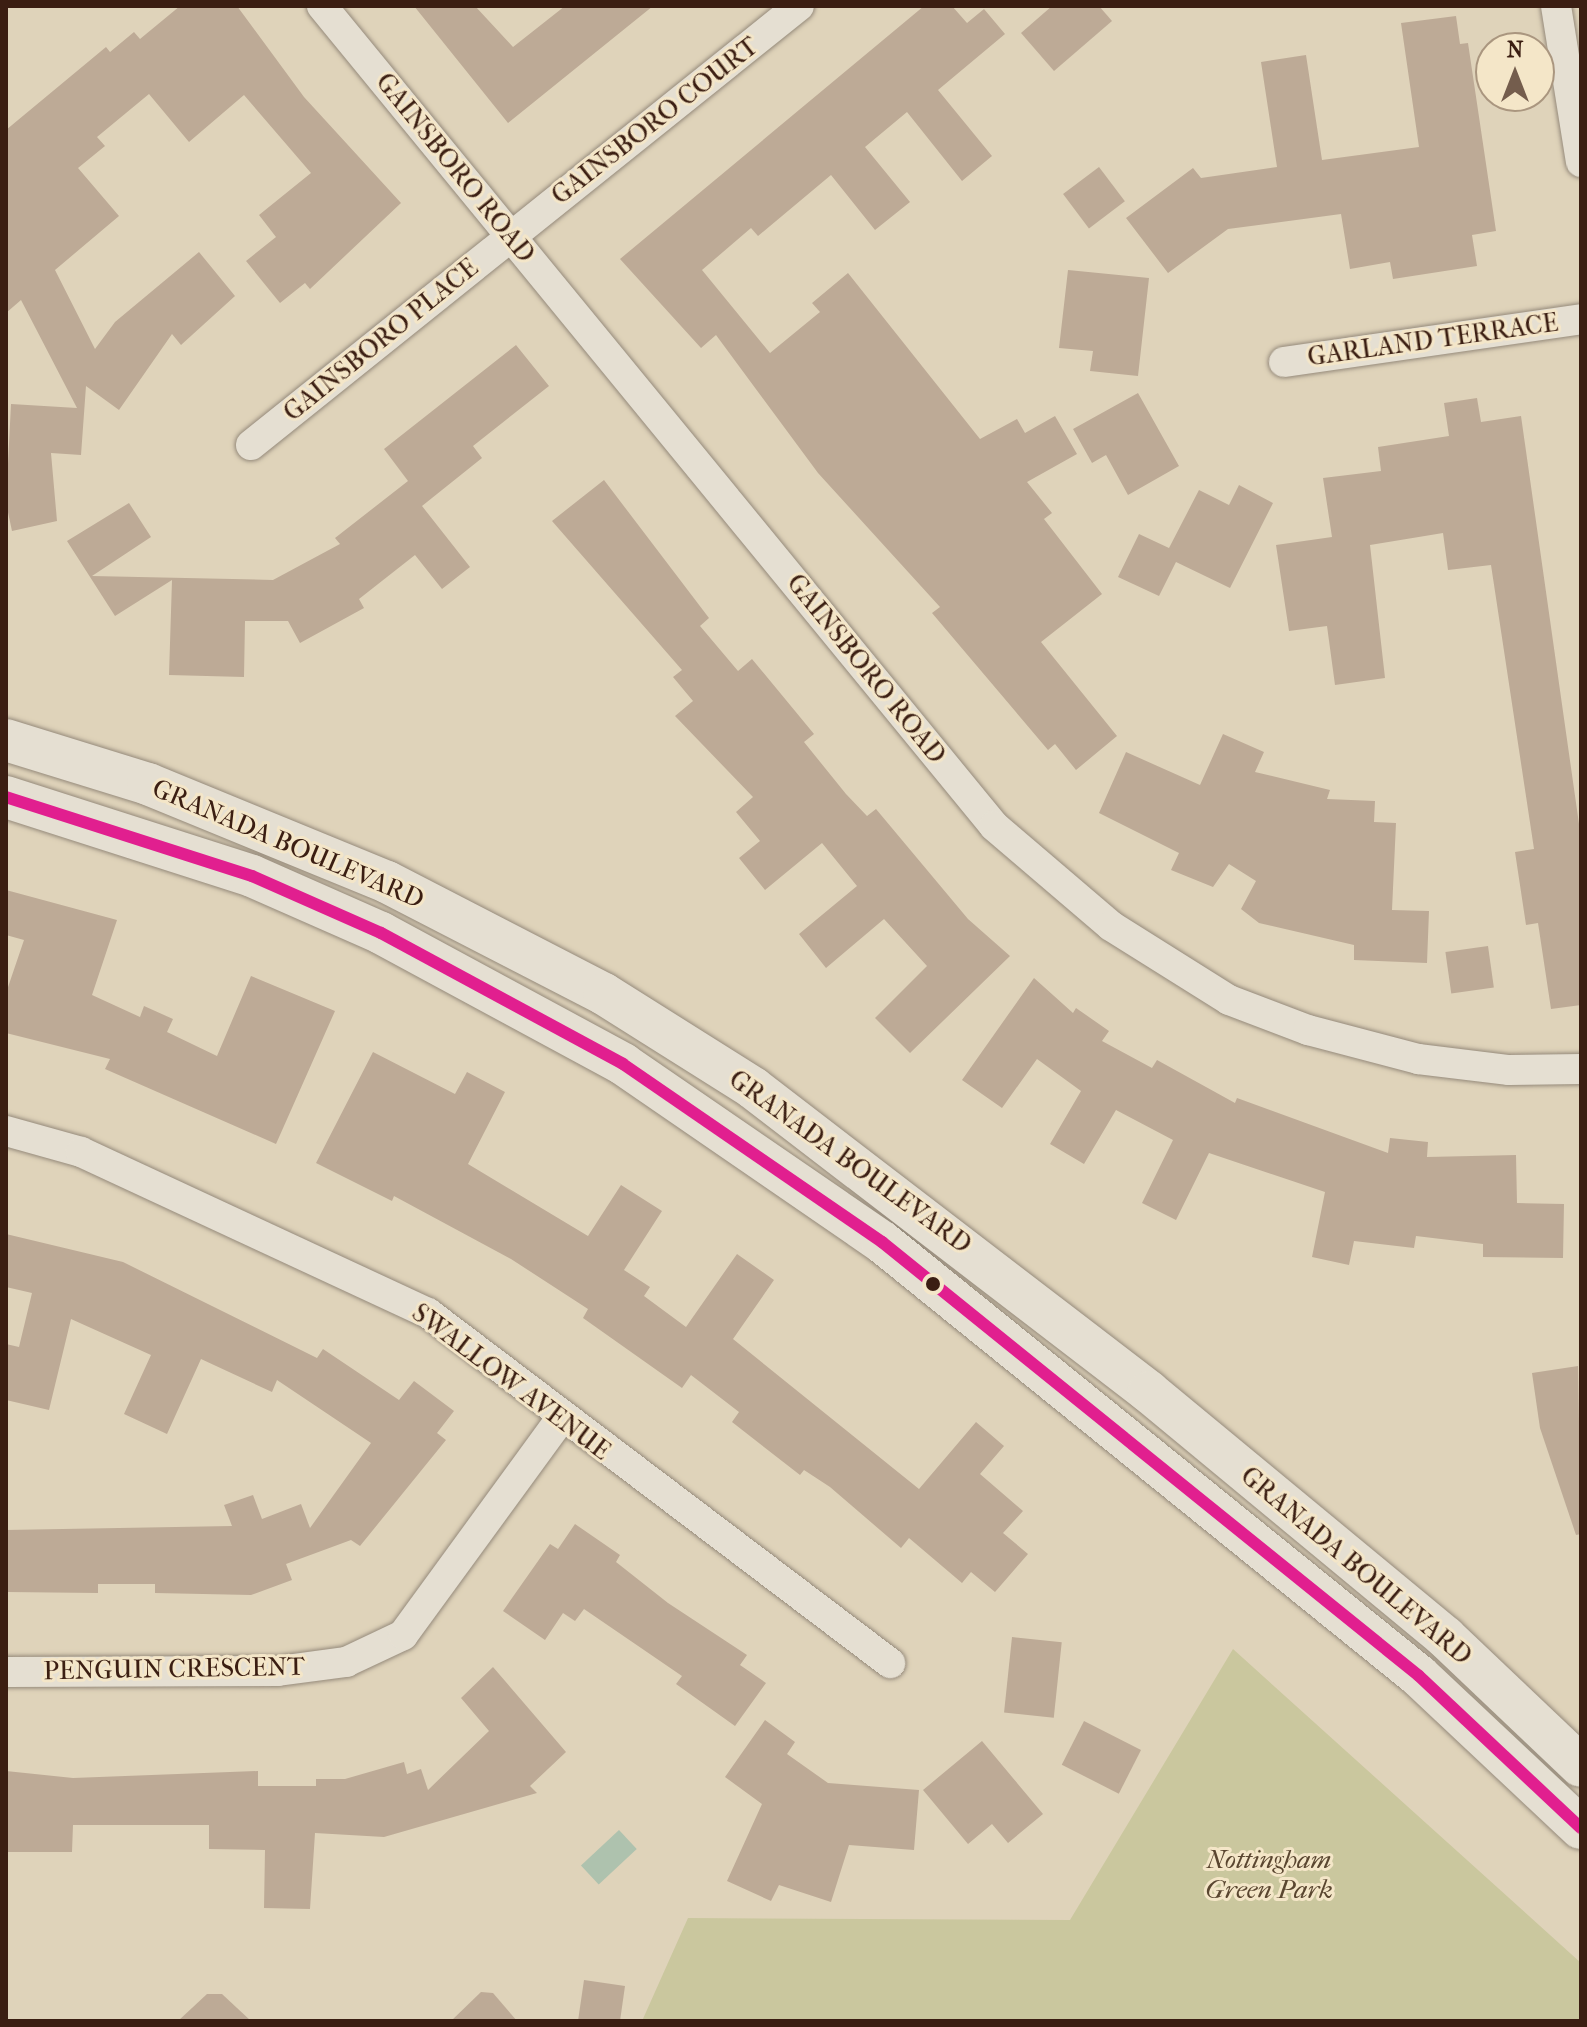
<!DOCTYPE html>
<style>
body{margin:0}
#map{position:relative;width:1587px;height:2027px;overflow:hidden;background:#dfd3ba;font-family:"IM FELL French Canon",serif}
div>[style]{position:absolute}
.green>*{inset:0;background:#cac79e}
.water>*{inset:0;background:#aec2ae;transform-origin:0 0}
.building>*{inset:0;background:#bdaa96;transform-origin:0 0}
.roads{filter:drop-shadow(0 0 2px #958a7b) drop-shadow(0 0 2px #958a7b)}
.minor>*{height:30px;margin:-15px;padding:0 15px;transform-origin:15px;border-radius:15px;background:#e5dfd2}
.secondary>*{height:42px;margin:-21px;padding:0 21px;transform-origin:21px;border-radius:21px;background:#e5dfd2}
.bus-1>*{height:12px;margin:-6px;padding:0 6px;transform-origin:6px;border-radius:6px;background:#e11f8f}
.dots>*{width:22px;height:22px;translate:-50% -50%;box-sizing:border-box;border:4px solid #f4e6c8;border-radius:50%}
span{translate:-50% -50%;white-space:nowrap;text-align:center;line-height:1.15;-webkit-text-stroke:6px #f4e6c8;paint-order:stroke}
.street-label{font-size:26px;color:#3b1e12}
.park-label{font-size:26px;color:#5a4630;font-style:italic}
.frame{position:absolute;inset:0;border:8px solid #3b1e12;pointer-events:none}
.north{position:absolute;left:1475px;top:32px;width:80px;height:80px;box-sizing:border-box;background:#f4e6c8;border:2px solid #aa967f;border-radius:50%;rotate:0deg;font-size:22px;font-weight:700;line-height:32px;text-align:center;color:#3b1e12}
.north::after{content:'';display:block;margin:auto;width:28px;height:36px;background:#745d4d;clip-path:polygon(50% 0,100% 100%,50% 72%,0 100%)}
</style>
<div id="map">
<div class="green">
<div style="clip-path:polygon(1233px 1649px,1581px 1963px,1581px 2021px,642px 2021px,688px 1918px,1070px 1920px)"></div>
</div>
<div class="water">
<div style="left:619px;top:1830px;width:26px;height:52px;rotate:47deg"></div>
</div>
<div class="building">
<div style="clip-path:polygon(180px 6px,237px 6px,304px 97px,401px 203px,310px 289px,305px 283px,280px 303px,246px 261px,276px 237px,259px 215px,311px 173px,244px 95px,189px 142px,149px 94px,97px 137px,105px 146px,78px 168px,119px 216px,55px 270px,95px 349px,115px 322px,199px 252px,235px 296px,181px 345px,172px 334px,119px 410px,86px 386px,81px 455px,51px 453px,57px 521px,12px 531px,6px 503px,11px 404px,77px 408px,21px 300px,6px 313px,6px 130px,106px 47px,110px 52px,134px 32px,140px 39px)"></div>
<div style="clip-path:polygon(414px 6px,475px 6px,513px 47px,565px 6px,653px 6px,508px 123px)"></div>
<div style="clip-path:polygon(924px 6px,952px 6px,967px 23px,984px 9px,1005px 34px,938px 90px,992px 156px,962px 181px,907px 112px,865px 147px,910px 202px,875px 230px,831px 175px,758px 236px,751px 228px,702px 270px,770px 353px,820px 312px,812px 303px,848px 273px,980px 439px,1017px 419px,1025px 433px,1055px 416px,1077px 454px,1027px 482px,1052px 513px,1044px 519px,1102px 594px,1041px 642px,1117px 736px,1076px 770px,1055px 744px,1048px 750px,932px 613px,940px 607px,818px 473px,716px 335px,701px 348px,620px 259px)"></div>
<div style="clip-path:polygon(1052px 6px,1099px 6px,1112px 21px,1054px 71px,1021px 33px)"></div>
<div style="clip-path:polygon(1456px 16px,1460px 44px,1468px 43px,1496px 231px,1472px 235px,1477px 266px,1393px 279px,1390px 262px,1350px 269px,1341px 214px,1228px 229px,1168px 273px,1126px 218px,1193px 168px,1201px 178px,1277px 167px,1261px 62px,1306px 55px,1322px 160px,1419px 147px,1401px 23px)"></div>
<div style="left:1099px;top:167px;width:43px;height:45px;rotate:53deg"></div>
<div style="clip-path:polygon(1068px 270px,1149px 278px,1138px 376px,1090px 371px,1093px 351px,1059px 348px)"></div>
<div style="clip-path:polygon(516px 345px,549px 386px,473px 446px,482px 458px,422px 506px,470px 567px,442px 589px,415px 555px,359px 599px,364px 608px,300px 643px,288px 621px,245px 621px,244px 677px,169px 675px,172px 580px,115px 616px,67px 541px,129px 503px,151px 537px,92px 576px,273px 580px,340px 544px,335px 538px,408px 481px,384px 449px)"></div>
<div style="clip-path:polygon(1138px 393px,1179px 466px,1128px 495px,1106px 455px,1092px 463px,1073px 429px)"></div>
<div style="clip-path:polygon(1477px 398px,1481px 422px,1521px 416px,1581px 838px,1581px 1005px,1551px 1009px,1538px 923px,1526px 925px,1515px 852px,1534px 849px,1491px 565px,1448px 570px,1443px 533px,1370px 545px,1385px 678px,1335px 685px,1327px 626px,1289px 631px,1276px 545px,1332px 537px,1323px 478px,1381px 471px,1378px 447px,1449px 436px,1444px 403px)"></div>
<div style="clip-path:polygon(604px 480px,709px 618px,700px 626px,738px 671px,752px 659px,814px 734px,804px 742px,846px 794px,867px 816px,876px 809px,968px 919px,1010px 956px,910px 1053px,875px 1018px,927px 966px,884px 919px,826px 968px,799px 934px,857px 886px,822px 843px,765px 890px,739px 858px,760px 841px,736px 812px,753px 797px,675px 716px,693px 701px,673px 677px,682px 670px,552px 521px)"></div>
<div style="clip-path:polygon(1239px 485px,1273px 503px,1230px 588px,1176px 562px,1159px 596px,1118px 577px,1139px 534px,1169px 548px,1199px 490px,1229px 505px)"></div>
<div style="clip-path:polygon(1223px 734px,1264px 752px,1255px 772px,1330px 790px,1327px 799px,1375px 801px,1374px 822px,1396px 823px,1392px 910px,1429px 911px,1427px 963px,1354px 960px,1354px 945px,1259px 923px,1241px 909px,1256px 881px,1229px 864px,1213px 887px,1171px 870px,1179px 853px,1099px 813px,1126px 752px,1200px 785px)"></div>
<div style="clip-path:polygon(6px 890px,117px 920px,92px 995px,140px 1017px,144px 1006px,173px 1019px,167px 1032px,217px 1056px,251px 976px,335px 1011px,276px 1144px,105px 1069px,110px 1059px,6px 1033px,6px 993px,24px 940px,6px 935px)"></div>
<div style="left:1488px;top:946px;width:42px;height:43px;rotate:82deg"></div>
<div style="clip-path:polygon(1034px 978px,1073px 1013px,1076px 1008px,1109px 1031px,1102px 1041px,1152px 1068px,1157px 1060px,1235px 1103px,1237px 1098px,1388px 1153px,1390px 1138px,1428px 1142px,1427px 1157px,1516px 1155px,1517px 1203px,1564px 1204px,1563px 1258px,1483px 1257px,1483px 1244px,1416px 1236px,1414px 1248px,1354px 1241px,1349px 1265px,1312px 1257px,1325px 1192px,1209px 1153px,1176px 1220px,1142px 1203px,1173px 1140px,1116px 1110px,1084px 1164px,1050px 1144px,1081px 1091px,1037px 1059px,1002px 1108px,962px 1080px)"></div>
<div style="clip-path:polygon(373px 1052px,455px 1094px,467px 1072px,505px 1092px,468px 1164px,588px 1236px,621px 1185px,662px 1211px,624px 1270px,650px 1287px,644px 1296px,686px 1327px,737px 1254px,774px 1280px,733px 1339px,919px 1489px,976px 1422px,1004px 1446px,980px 1474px,1023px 1511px,1003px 1533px,1028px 1554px,995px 1592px,971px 1572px,962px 1583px,909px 1538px,901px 1548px,830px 1487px,804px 1470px,800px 1475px,732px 1422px,739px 1412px,691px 1375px,682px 1388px,583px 1318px,588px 1309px,511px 1259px,394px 1196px,392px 1201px,316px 1163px)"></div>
<div style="clip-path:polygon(6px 1234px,123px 1262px,317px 1358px,323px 1349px,399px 1400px,414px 1381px,454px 1411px,437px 1433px,446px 1440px,360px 1546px,351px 1540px,286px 1564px,292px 1580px,251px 1595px,155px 1593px,155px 1584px,98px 1584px,98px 1593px,7px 1592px,6px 1530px,232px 1526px,224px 1505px,253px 1495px,262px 1519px,301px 1504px,310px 1528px,371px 1443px,277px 1380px,272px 1392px,201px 1359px,167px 1434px,124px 1414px,151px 1355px,71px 1319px,49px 1410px,6px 1400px,6px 1344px,19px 1347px,32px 1293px,6px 1287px)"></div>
<div style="clip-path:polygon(1578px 1366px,1581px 1534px,1576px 1535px,1540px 1428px,1532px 1373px)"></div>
<div style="clip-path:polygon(575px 1524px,620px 1555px,616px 1562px,668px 1603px,747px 1655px,740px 1665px,766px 1683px,735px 1726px,676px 1684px,682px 1676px,584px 1609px,575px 1621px,563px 1613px,545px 1640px,503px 1611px,550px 1544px,558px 1549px)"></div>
<div style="left:1012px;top:1637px;width:50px;height:76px;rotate:6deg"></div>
<div style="clip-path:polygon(493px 1667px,566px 1752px,530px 1786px,537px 1793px,384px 1837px,315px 1833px,310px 1909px,264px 1908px,265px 1850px,209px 1849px,209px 1825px,73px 1825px,72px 1852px,6px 1852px,6px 1771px,73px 1778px,258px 1771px,258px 1786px,316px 1786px,316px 1779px,345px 1779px,404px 1762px,407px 1774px,421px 1769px,428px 1790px,489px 1731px,461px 1698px)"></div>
<div style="clip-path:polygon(765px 1720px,795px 1742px,787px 1754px,828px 1783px,919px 1790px,914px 1850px,849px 1845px,831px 1902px,779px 1885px,771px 1901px,727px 1881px,762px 1804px,725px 1777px)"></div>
<div style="left:1084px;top:1721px;width:64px;height:49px;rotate:27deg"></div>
<div style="clip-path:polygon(982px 1741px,1043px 1814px,1008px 1843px,992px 1824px,968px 1844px,923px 1790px)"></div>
<div style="clip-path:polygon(584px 1980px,625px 1986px,620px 2021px,578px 2021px)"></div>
<div style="clip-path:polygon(481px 1992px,493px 1993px,517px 2021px,451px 2021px)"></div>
<div style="clip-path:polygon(207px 1994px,222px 1994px,251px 2021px,178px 2021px)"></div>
</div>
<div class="roads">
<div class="minor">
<div style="left:322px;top:6px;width:1060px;rotate:50.66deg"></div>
<div style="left:994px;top:826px;width:154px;rotate:40.5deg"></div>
<div style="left:1111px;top:926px;width:139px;rotate:32.1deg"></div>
<div style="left:1229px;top:1000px;width:85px;rotate:20.8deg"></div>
<div style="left:1308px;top:1030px;width:114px;rotate:14.8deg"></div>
<div style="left:1418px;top:1059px;width:92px;rotate:6.9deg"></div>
<div style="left:1509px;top:1070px;width:72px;rotate:-0.8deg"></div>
<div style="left:1556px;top:6px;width:158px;rotate:80.9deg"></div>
<div style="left:1284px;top:362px;width:300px;rotate:-8.2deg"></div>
<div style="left:251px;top:445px;width:702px;rotate:-38.7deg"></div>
<div style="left:6px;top:1131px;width:78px;rotate:15.6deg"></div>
<div style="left:81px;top:1152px;width:383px;rotate:24.9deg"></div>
<div style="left:428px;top:1313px;width:580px;rotate:37.15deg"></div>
<div style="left:6px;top:1672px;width:272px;rotate:-0.2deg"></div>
<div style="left:278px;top:1671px;width:69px;rotate:-7.5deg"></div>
<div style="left:346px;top:1662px;width:63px;rotate:-25.3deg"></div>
<div style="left:403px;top:1635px;width:268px;rotate:-53.9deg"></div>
</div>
<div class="secondary">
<div style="left:6px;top:740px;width:149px;rotate:17.2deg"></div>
<div style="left:148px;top:784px;width:258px;rotate:22.3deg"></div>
<div style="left:387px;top:882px;width:244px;rotate:27.3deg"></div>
<div style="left:604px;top:994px;width:176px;rotate:32.2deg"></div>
<div style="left:753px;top:1088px;width:499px;rotate:37.5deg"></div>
<div style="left:1149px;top:1392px;width:384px;rotate:39.6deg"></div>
<div style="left:1445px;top:1637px;width:187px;rotate:43.5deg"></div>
<div style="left:6px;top:797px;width:258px;rotate:17.8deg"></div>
<div style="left:252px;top:876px;width:141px;rotate:23.8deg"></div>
<div style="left:381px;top:933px;width:275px;rotate:28.4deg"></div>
<div style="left:623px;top:1064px;width:314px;rotate:34.5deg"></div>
<div style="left:882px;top:1242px;width:690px;rotate:38.94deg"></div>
<div style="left:1419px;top:1676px;width:222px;rotate:43.2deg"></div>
</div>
</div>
<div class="bus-1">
<div style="left:6px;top:797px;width:258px;rotate:17.8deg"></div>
<div style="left:252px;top:876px;width:141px;rotate:23.8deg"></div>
<div style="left:381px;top:933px;width:275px;rotate:28.4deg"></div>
<div style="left:623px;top:1064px;width:314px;rotate:34.5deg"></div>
<div style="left:882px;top:1242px;width:690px;rotate:38.94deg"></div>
<div style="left:1419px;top:1676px;width:222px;rotate:43.2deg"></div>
</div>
<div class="dots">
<div style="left:933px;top:1284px;background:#3b1e12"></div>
</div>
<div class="street-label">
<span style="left:655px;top:121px;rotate:-38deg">GAINSBORO COURT</span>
<span style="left:455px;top:168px;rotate:51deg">GAINSBORO ROAD</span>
<span style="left:381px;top:340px;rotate:-39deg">GAINSBORO PLACE</span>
<span style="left:1433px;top:340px;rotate:-8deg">GARLAND TERRACE</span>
<span style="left:866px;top:669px;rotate:51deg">GAINSBORO ROAD</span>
<span style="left:288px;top:844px;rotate:23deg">GRANADA BOULEVARD</span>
<span style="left:850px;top:1162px;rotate:36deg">GRANADA BOULEVARD</span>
<span style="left:511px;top:1382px;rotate:37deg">SWALLOW AVENUE</span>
<span style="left:1356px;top:1566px;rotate:40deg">GRANADA BOULEVARD</span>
<span style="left:174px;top:1669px;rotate:-1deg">PENGUIN CRESCENT</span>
</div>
<div class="park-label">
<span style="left:1269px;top:1875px">Nottingham<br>Green Park</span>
</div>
<div class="frame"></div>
<div class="north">N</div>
</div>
